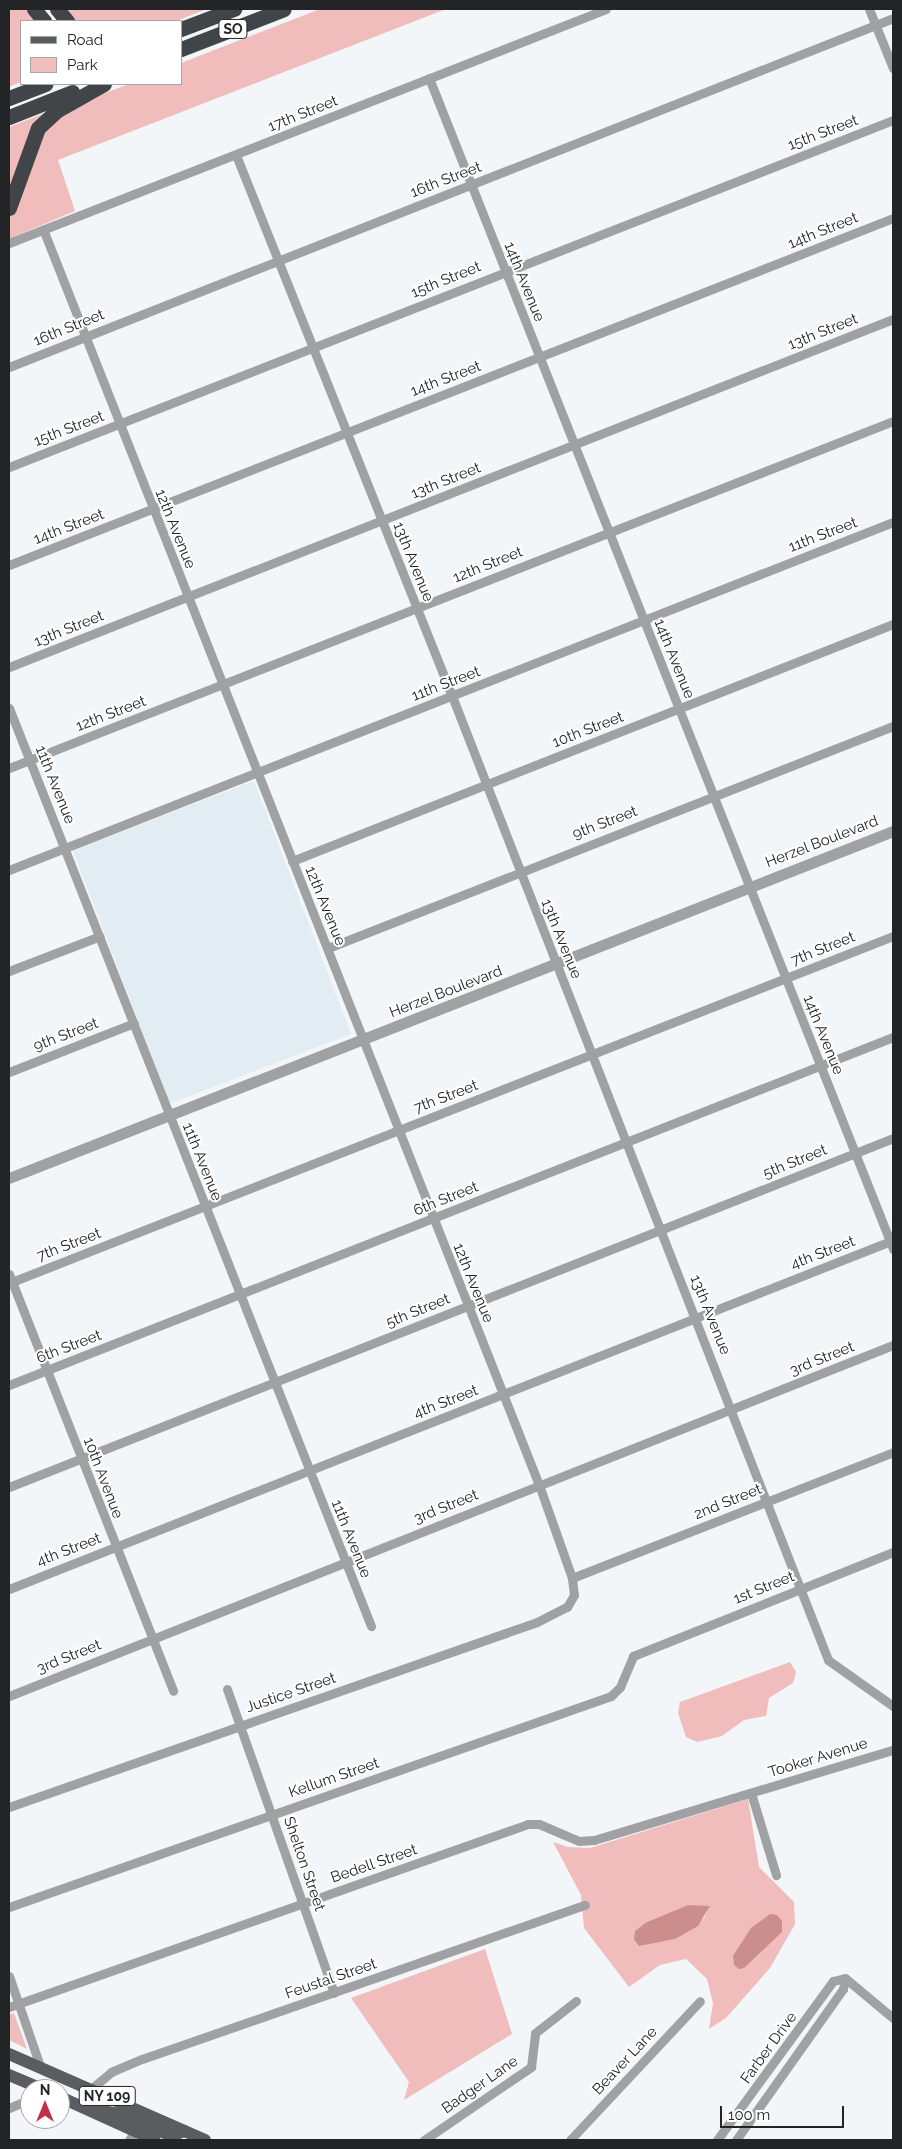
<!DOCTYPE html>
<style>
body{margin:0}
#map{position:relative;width:902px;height:2149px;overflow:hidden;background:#f2f6f9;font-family:Raleway,sans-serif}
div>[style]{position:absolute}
.built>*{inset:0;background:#e1ecf3;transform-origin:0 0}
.green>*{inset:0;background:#f1bcbc}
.water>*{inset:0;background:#cc8d8d}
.minor>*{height:9px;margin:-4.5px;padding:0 4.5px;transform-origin:4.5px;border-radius:4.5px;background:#a0a1a3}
.tertiary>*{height:11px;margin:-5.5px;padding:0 5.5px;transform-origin:5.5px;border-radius:5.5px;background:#a0a1a3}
.primary>*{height:12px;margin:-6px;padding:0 6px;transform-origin:6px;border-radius:6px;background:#5a5d5f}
.motorway>*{height:15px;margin:-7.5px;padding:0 7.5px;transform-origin:7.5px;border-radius:7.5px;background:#424548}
span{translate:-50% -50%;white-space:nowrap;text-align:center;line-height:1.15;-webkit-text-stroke:4px #fff;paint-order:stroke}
.shield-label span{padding:1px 4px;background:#fff;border:1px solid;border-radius:4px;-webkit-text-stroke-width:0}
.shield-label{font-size:14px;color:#222425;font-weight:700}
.street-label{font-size:15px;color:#222425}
.frame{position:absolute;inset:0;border:10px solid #222425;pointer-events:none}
.legend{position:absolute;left:20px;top:20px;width:162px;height:65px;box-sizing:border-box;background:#fff;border:1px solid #a7a7a8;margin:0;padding:6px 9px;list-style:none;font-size:15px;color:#222425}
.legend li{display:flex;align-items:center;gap:10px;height:25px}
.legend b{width:25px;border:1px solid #a7a7a8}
.north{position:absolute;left:20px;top:2079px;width:50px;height:50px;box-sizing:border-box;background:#fff;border:1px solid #a7a7a8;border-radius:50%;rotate:0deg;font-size:14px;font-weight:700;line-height:20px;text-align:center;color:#222425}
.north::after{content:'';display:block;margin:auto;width:18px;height:22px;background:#c13145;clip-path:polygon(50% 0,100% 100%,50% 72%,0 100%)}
.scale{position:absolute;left:720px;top:2106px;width:124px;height:22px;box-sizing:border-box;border:2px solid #222425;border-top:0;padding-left:6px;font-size:15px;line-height:18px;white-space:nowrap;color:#222425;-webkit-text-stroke:4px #fff;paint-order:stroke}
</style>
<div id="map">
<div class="built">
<div style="left:254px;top:781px;width:271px;height:194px;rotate:69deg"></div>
</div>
<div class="green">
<div style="clip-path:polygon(9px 9px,27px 10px,39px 21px,21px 21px,21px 82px,9px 87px)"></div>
<div style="clip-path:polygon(62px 9px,207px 9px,176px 21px,72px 21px)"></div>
<div style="clip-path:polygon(320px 9px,446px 9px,58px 160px,75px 211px,9px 239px,9px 216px,43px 128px,73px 105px,129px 84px,181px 84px,181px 63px)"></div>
<div style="clip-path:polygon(50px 111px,9px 188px,9px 127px)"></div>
<div style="clip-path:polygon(790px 1662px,796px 1672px,793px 1683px,769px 1698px,766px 1716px,744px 1720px,722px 1736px,697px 1742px,686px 1737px,678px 1713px,680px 1702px)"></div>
<div style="clip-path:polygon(evenodd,748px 1799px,759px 1867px,794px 1902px,795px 1924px,770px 1968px,726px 2018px,709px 2029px,713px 2003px,707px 1979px,686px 1959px,660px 1965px,629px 1987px,584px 1928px,581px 1895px,553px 1842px,568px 1847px,590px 1848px,748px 1799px,688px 1905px,709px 1907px,704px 1918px,675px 1939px,665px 1941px,647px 1922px,688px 1905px)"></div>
<div style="clip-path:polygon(485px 1949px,512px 2034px,404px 2100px,409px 2082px,351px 1998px)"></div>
<div style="clip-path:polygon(14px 2013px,27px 2049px,9px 2040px,9px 2015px)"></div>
</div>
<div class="water">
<div style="clip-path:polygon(688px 1905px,710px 1906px,698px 1926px,675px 1939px,639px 1946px,634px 1939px,635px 1931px,647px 1922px)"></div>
<div style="clip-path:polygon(770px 1914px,777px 1915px,782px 1921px,782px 1932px,744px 1968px,739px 1969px,734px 1965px,733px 1956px,751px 1928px)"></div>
</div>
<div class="minor">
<div style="left:869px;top:9px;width:64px;rotate:67.9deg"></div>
<div style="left:429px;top:78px;width:1260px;rotate:68.38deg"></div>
<div style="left:236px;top:155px;width:583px;rotate:68.24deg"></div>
<div style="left:452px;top:696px;width:1035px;rotate:68.69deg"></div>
<div style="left:828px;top:1660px;width:80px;rotate:35.3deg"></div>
<div style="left:9px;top:243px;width:641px;rotate:-21.4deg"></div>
<div style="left:9px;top:367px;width:950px;rotate:-21.54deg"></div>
<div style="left:9px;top:467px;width:950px;rotate:-21.43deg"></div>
<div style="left:9px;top:565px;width:950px;rotate:-21.43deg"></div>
<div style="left:9px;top:667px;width:950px;rotate:-21.49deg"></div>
<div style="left:9px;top:708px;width:987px;rotate:68.48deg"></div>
<div style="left:9px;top:768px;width:950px;rotate:-21.43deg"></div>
<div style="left:292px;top:861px;width:646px;rotate:-21.52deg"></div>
<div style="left:9px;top:870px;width:950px;rotate:-21.49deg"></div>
<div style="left:328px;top:948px;width:607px;rotate:-21.45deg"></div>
<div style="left:9px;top:971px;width:97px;rotate:-21deg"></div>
<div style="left:9px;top:1072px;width:134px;rotate:-21.4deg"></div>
<div style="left:9px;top:1274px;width:448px;rotate:68.5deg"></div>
<div style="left:9px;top:1283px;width:950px;rotate:-21.43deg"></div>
<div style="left:9px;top:1385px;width:950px;rotate:-21.49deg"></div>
<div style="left:9px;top:1487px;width:950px;rotate:-21.54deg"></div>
<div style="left:572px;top:1578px;width:345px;rotate:-21.4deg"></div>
<div style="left:9px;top:1589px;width:950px;rotate:-21.54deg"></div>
<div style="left:227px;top:1689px;width:322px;rotate:70.6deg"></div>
<div style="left:9px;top:1696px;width:951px;rotate:-21.66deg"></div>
<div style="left:751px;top:1793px;width:86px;rotate:73deg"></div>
<div style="left:9px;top:1807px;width:559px;rotate:-19.31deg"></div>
<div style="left:537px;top:1622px;width:34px;rotate:-27deg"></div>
<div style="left:567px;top:1607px;width:14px;rotate:-60deg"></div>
<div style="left:574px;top:1595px;width:17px;rotate:-97deg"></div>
<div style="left:572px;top:1578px;width:99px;rotate:-109.5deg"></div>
<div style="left:539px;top:1485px;width:1350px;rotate:-111.55deg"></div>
<div style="left:9px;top:1907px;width:638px;rotate:-19.32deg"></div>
<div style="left:611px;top:1696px;width:13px;rotate:-45deg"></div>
<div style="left:620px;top:1687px;width:34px;rotate:-67deg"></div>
<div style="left:633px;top:1656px;width:280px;rotate:-21.8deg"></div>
<div style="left:9px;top:1976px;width:95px;rotate:71deg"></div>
<div style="left:845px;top:1978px;width:62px;rotate:39.8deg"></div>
<div style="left:9px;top:2007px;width:550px;rotate:-19.42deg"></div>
<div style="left:528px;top:1824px;width:11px"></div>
<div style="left:539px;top:1824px;width:43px;rotate:23deg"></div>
<div style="left:579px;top:1841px;width:15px;rotate:-4deg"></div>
<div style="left:594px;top:1840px;width:312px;rotate:-16.8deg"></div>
<div style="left:91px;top:2089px;width:26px;rotate:-40deg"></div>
<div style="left:111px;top:2072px;width:34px;rotate:-23deg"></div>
<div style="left:142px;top:2059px;width:469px;rotate:-19.2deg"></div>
<div style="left:9px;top:2108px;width:23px;rotate:-23deg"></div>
<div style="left:129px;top:2140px;width:11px;rotate:-56deg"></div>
<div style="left:424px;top:2140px;width:130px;rotate:-34.3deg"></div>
<div style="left:531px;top:2067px;width:34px;rotate:-83deg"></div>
<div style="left:535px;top:2033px;width:52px;rotate:-38deg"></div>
<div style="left:570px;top:2140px;width:190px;rotate:-46.9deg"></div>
<div style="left:717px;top:2140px;width:197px;rotate:-53.9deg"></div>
<div style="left:833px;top:1981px;width:12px;rotate:-14deg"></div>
<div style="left:736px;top:2140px;width:185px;rotate:-54.7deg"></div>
<div style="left:843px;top:1989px;width:11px;rotate:-80deg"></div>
</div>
<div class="tertiary">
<div style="left:9px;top:1178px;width:950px;rotate:-21.43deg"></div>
</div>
<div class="primary">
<div style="left:9px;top:2054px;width:214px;rotate:23.7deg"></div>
<div style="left:9px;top:2075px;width:36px;rotate:23deg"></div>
<div style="left:60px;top:2097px;width:104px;rotate:24.4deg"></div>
<div style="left:79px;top:2105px;width:44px;rotate:13.1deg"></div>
<div style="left:122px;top:2115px;width:54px;rotate:22.8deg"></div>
<div style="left:172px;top:2136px;width:13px;rotate:-23deg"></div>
</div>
<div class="motorway">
<div style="left:34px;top:9px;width:16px;rotate:50deg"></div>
<div style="left:57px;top:9px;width:16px;rotate:50deg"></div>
<div style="left:181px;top:29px;width:57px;rotate:-20.7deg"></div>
<div style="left:181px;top:49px;width:110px;rotate:-21.2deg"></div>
<div style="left:9px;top:98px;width:39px;rotate:-21deg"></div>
<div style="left:9px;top:117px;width:68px;rotate:-21.6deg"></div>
<div style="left:9px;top:208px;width:85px;rotate:-70.1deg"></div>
<div style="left:38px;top:128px;width:25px;rotate:-43deg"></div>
<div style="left:56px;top:111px;width:55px;rotate:-29.4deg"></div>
</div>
<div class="shield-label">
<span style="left:233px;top:29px">SO</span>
<span style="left:107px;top:2096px">NY 109</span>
</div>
<div class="street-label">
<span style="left:303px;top:114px;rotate:-22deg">17th Street</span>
<span style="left:823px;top:133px;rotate:-21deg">15th Street</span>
<span style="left:446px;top:180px;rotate:-21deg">16th Street</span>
<span style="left:823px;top:231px;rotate:-22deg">14th Street</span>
<span style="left:446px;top:280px;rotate:-22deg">15th Street</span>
<span style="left:524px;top:282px;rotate:68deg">14th Avenue</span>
<span style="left:69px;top:328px;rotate:-22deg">16th Street</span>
<span style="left:823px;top:332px;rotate:-22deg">13th Street</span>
<span style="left:446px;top:379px;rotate:-21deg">14th Street</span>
<span style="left:69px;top:429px;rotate:-21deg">15th Street</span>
<span style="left:446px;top:481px;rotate:-22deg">13th Street</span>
<span style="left:69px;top:527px;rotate:-21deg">14th Street</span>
<span style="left:175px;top:529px;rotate:68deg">12th Avenue</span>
<span style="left:823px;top:535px;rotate:-21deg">11th Street</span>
<span style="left:413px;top:562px;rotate:68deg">13th Avenue</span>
<span style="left:488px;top:565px;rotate:-22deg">12th Street</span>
<span style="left:69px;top:629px;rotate:-22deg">13th Street</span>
<span style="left:674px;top:659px;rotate:68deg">14th Avenue</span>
<span style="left:446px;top:684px;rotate:-21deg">11th Street</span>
<span style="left:111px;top:714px;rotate:-21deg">12th Street</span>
<span style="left:588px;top:730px;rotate:-21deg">10th Street</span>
<span style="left:55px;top:785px;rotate:68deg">11th Avenue</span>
<span style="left:605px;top:823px;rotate:-21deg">9th Street</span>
<span style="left:822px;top:842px;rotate:-21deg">Herzel Boulevard</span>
<span style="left:325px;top:906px;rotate:68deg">12th Avenue</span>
<span style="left:561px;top:939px;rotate:68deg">13th Avenue</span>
<span style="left:823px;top:949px;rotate:-22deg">7th Street</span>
<span style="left:446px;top:992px;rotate:-21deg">Herzel Boulevard</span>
<span style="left:66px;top:1035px;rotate:-21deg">9th Street</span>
<span style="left:823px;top:1035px;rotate:68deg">14th Avenue</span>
<span style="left:446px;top:1097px;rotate:-21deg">7th Street</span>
<span style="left:202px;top:1162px;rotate:68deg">11th Avenue</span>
<span style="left:795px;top:1162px;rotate:-22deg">5th Street</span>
<span style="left:446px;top:1199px;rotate:-22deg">6th Street</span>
<span style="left:69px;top:1245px;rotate:-21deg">7th Street</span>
<span style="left:823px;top:1253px;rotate:-21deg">4th Street</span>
<span style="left:473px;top:1283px;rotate:68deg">12th Avenue</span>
<span style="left:418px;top:1311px;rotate:-22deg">5th Street</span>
<span style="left:710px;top:1315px;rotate:68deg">13th Avenue</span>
<span style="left:69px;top:1347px;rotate:-21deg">6th Street</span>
<span style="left:822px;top:1359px;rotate:-22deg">3rd Street</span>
<span style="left:446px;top:1402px;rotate:-21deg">4th Street</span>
<span style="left:103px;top:1478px;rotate:69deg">10th Avenue</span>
<span style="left:728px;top:1502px;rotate:-22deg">2nd Street</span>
<span style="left:446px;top:1507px;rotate:-22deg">3rd Street</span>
<span style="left:351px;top:1539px;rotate:68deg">11th Avenue</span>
<span style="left:69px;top:1550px;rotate:-21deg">4th Street</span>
<span style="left:764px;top:1588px;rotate:-22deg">1st Street</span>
<span style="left:69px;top:1657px;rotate:-22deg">3rd Street</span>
<span style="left:291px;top:1693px;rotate:-19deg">Justice Street</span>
<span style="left:818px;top:1758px;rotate:-17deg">Tooker Avenue</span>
<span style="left:334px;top:1778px;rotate:-19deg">Kellum Street</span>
<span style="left:304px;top:1864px;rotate:71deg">Shelton Street</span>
<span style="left:374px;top:1864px;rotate:-19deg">Bedell Street</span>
<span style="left:331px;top:1979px;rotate:-19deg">Feustal Street</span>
<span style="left:769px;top:2048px;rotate:-54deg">Farber Drive</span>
<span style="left:625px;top:2061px;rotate:-47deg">Beaver Lane</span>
<span style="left:480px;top:2085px;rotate:-35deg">Badger Lane</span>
</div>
<div class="frame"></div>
<ul class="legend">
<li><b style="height:6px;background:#5a5d5f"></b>Road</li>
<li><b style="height:14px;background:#f1bcbc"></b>Park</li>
</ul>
<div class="north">N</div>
<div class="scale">100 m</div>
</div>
